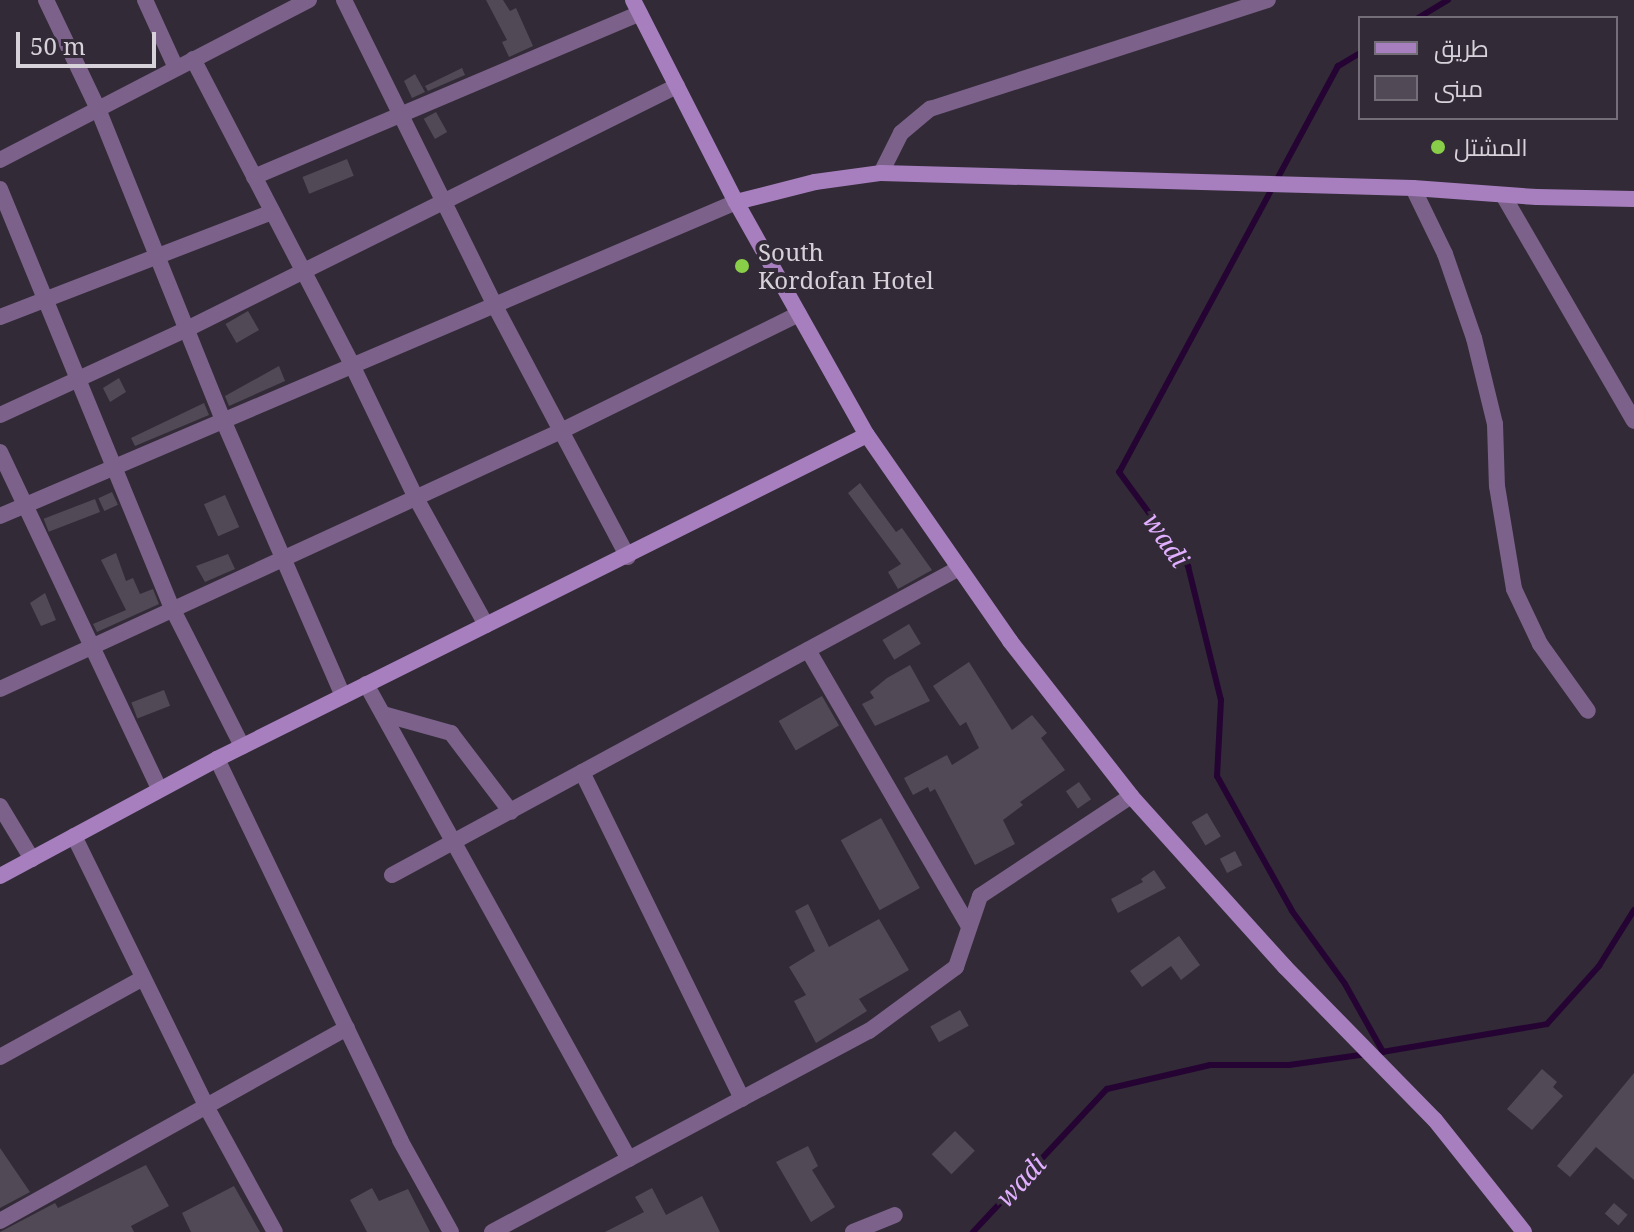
<!DOCTYPE html>
<meta charset="utf-8">
<style>
body{margin:0}
#map{position:relative;width:1634px;height:1232px;overflow:hidden;background:#322b37;font-family:"Noto Serif",Cairo,serif}
div>[style]{position:absolute}
.stream>*{height:6px;margin:-3px;padding:0 3px;transform-origin:3px;border-radius:3px;background:#250434}
.building>*{inset:0;background:#514956;transform-origin:0 0}
.street>*{height:16px;margin:-8px;padding:0 8px;transform-origin:8px;border-radius:8px;background:#7c628b}
.secondary>*{height:16px;margin:-8px;padding:0 8px;transform-origin:8px;border-radius:8px;background:#a77fbf}
.dots>*{width:22px;height:22px;translate:-50% -50%;box-sizing:border-box;border:4px solid #322b37;border-radius:50%}
span{translate:-50% -50%;white-space:nowrap;text-align:center;line-height:1.15;-webkit-text-stroke:8px #322b37;paint-order:stroke}
.poi-label{font-size:24px;color:#d7d2da}
.left{translate:0 -50%;text-align:left}
.water-label{font-size:26px;color:#e1afff;font-style:italic}
.legend{position:absolute;left:1358px;top:16px;width:260px;height:104px;box-sizing:border-box;background:#322b37;border:2px solid #746e78;margin:0;padding:10px 14px;list-style:none;font-size:24px;color:#d7d2da}
.legend li{display:flex;align-items:center;gap:16px;height:40px}
.legend b{width:40px;border:2px solid #746e78}
.scale{position:absolute;left:16px;top:32px;width:140px;height:36px;box-sizing:border-box;border:4px solid #d7d2da;border-top:0;padding-left:10px;font-size:24px;line-height:28px;white-space:nowrap;color:#d7d2da;-webkit-text-stroke:6px #322b37;paint-order:stroke}
</style>
<div id="map">
<div class="stream">
<div style="left:1418px;top:18px;width:35px;rotate:-31deg"></div>
<div style="left:1360px;top:53px;width:26px;rotate:149deg"></div>
<div style="left:1338px;top:66px;width:461px;rotate:118.3deg"></div>
<div style="left:1119px;top:472px;width:117px;rotate:53.7deg"></div>
<div style="left:1188px;top:566px;width:138px;rotate:76.2deg"></div>
<div style="left:1221px;top:700px;width:76px;rotate:93deg"></div>
<div style="left:1217px;top:776px;width:154px;rotate:60.9deg"></div>
<div style="left:1292px;top:911px;width:90px;rotate:54deg"></div>
<div style="left:1345px;top:984px;width:78px;rotate:60.8deg"></div>
<div style="left:1382px;top:1052px;width:167px;rotate:-9.6deg"></div>
<div style="left:1547px;top:1024px;width:78px;rotate:-48.1deg"></div>
<div style="left:1599px;top:966px;width:66px;rotate:-58deg"></div>
<div style="left:973px;top:1232px;width:196px;rotate:-46.9deg"></div>
<div style="left:1107px;top:1089px;width:106px;rotate:-13.1deg"></div>
<div style="left:1210px;top:1065px;width:79px"></div>
<div style="left:1289px;top:1065px;width:79px;rotate:-8deg"></div>
</div>
<div class="building">
<div style="clip-path:polygon(486px 0,503px 0,510px 11px,516px 8px,533px 46px,509px 57px,502px 42px,507px 40px)"></div>
<div style="clip-path:polygon(462px 68px,465px 75px,428px 91px,425px 86px)"></div>
<div style="clip-path:polygon(415px 74px,425px 92px,412px 98px,404px 81px)"></div>
<div style="left:436px;top:112px;width:23px;height:14px;rotate:61deg"></div>
<div style="left:347px;top:159px;width:18px;height:48px;rotate:68deg"></div>
<div style="left:248px;top:311px;width:22px;height:26px;rotate:60deg"></div>
<div style="clip-path:polygon(279px 366px,285px 381px,229px 406px,225px 396px)"></div>
<div style="clip-path:polygon(119px 378px,126px 392px,110px 402px,103px 388px)"></div>
<div style="clip-path:polygon(204px 403px,209px 415px,135px 446px,131px 438px)"></div>
<div style="clip-path:polygon(860px 483px,896px 532px,902px 528px,932px 570px,898px 589px,888px 572px,901px 564px,848px 493px)"></div>
<div style="left:112px;top:492px;width:14px;height:15px;rotate:65deg"></div>
<div style="left:225px;top:495px;width:35px;height:23px;rotate:66deg"></div>
<div style="left:95px;top:499px;width:14px;height:55px;rotate:69deg"></div>
<div style="clip-path:polygon(116px 553px,126px 581px,133px 578px,140px 594px,153px 589px,159px 604px,97px 632px,93px 624px,126px 610px,101px 560px)"></div>
<div style="clip-path:polygon(228px 554px,235px 569px,205px 582px,196px 566px)"></div>
<div style="clip-path:polygon(45px 593px,56px 620px,41px 626px,30px 603px)"></div>
<div style="left:909px;top:624px;width:23px;height:31px;rotate:59deg"></div>
<div style="clip-path:polygon(969px 662px,1012px 730px,1032px 715px,1047px 733px,1041px 738px,1065px 770px,1020px 802px,1023px 805px,1003px 820px,1015px 844px,975px 865px,935px 789px,930px 792px,928px 787px,913px 795px,904px 778px,947px 755px,952px 765px,979px 748px,966px 722px,960px 726px,933px 686px)"></div>
<div style="clip-path:polygon(910px 665px,930px 701px,875px 726px,862px 704px,874px 698px,870px 692px,887px 678px)"></div>
<div style="left:164px;top:690px;width:17px;height:35px;rotate:69deg"></div>
<div style="left:822px;top:696px;width:34px;height:50px;rotate:60deg"></div>
<div style="left:1079px;top:782px;width:21px;height:16px;rotate:55deg"></div>
<div style="left:1207px;top:813px;width:27px;height:18px;rotate:59deg"></div>
<div style="left:881px;top:818px;width:80px;height:46px;rotate:61deg"></div>
<div style="left:1235px;top:851px;width:16px;height:17px;rotate:63deg"></div>
<div style="clip-path:polygon(1154px 870px,1166px 888px,1118px 913px,1111px 899px,1143px 882px,1141px 879px)"></div>
<div style="clip-path:polygon(808px 904px,829px 947px,879px 919px,909px 970px,859px 999px,867px 1011px,816px 1043px,794px 1001px,806px 995px,789px 967px,815px 951px,795px 911px)"></div>
<div style="clip-path:polygon(1179px 936px,1200px 965px,1181px 980px,1171px 966px,1142px 987px,1130px 971px)"></div>
<div style="left:960px;top:1010px;width:18px;height:34px;rotate:61deg"></div>
<div style="clip-path:polygon(1542px 1069px,1557px 1082px,1553px 1087px,1563px 1096px,1532px 1130px,1507px 1109px)"></div>
<div style="clip-path:polygon(1634px 1073px,1634px 1180px,1596px 1147px,1570px 1177px,1557px 1166px)"></div>
<div style="left:955px;top:1131px;width:28px;height:33px;rotate:45deg"></div>
<div style="clip-path:polygon(808px 1146px,818px 1166px,812px 1170px,835px 1207px,811px 1222px,776px 1162px)"></div>
<div style="clip-path:polygon(0 1148px,30px 1192px,0 1208px)"></div>
<div style="clip-path:polygon(146px 1165px,169px 1206px,131px 1226px,134px 1232px,0 1232px,55px 1203px,58px 1208px)"></div>
<div style="clip-path:polygon(234px 1186px,260px 1232px,191px 1232px,182px 1213px)"></div>
<div style="clip-path:polygon(372px 1188px,379px 1201px,408px 1189px,430px 1232px,367px 1232px,350px 1200px)"></div>
<div style="clip-path:polygon(652px 1188px,666px 1215px,702px 1196px,720px 1232px,605px 1232px,644px 1212px,635px 1197px)"></div>
<div style="left:1614px;top:1203px;width:18px;height:14px;rotate:41deg"></div>
</div>
<div class="street">
<div style="left:46px;top:0;width:121px;rotate:64.5deg"></div>
<div style="left:98px;top:109px;width:335px;rotate:68.1deg"></div>
<div style="left:223px;top:420px;width:301px;rotate:66.5deg"></div>
<div style="left:145px;top:0;width:75px;rotate:65.5deg"></div>
<div style="left:344px;top:0;width:341px;rotate:63.7deg"></div>
<div style="left:495px;top:306px;width:284px;rotate:62.1deg"></div>
<div style="left:193px;top:59px;width:345px;rotate:62.5deg"></div>
<div style="left:352px;top:365px;width:148px;rotate:64.3deg"></div>
<div style="left:416px;top:498px;width:145px;rotate:61.1deg"></div>
<div style="left:0;top:160px;width:348px;rotate:-27.4deg"></div>
<div style="left:881px;top:173px;width:45px;rotate:-63.4deg"></div>
<div style="left:901px;top:133px;width:38px;rotate:-40deg"></div>
<div style="left:930px;top:109px;width:355px;rotate:-17.9deg"></div>
<div style="left:254px;top:177px;width:419px;rotate:-23deg"></div>
<div style="left:1413px;top:188px;width:73px;rotate:64.1deg"></div>
<div style="left:1445px;top:254px;width:89px;rotate:71deg"></div>
<div style="left:1474px;top:338px;width:89px;rotate:76.3deg"></div>
<div style="left:1495px;top:424px;width:62px;rotate:88.2deg"></div>
<div style="left:1497px;top:486px;width:104px;rotate:80.6deg"></div>
<div style="left:1514px;top:589px;width:61px;rotate:64.7deg"></div>
<div style="left:1540px;top:644px;width:82px;rotate:54.4deg"></div>
<div style="left:0;top:189px;width:455px;rotate:67.7deg"></div>
<div style="left:173px;top:610px;width:153px;rotate:63.1deg"></div>
<div style="left:1503px;top:195px;width:261px;rotate:59.9deg"></div>
<div style="left:0;top:317px;width:292px;rotate:-21.1deg"></div>
<div style="left:0;top:415px;width:206px;rotate:-24.7deg"></div>
<div style="left:187px;top:329px;width:547px;rotate:-26.38deg"></div>
<div style="left:0;top:452px;width:373px;rotate:64.7deg"></div>
<div style="left:0;top:516px;width:800px;rotate:-23.1deg"></div>
<div style="left:808px;top:650px;width:320px;rotate:59.8deg"></div>
<div style="left:366px;top:684px;width:543px;rotate:61.03deg"></div>
<div style="left:0;top:689px;width:617px;rotate:-24.7deg"></div>
<div style="left:561px;top:431px;width:265px;rotate:-26.2deg"></div>
<div style="left:383px;top:714px;width:71px;rotate:15.6deg"></div>
<div style="left:451px;top:733px;width:99px;rotate:52.8deg"></div>
<div style="left:217px;top:759px;width:423px;rotate:64.3deg"></div>
<div style="left:400px;top:1140px;width:105px;rotate:61deg"></div>
<div style="left:582px;top:772px;width:364px;rotate:63.9deg"></div>
<div style="left:0;top:806px;width:62px;rotate:58.9deg"></div>
<div style="left:74px;top:836px;width:303px;rotate:63.9deg"></div>
<div style="left:207px;top:1108px;width:141px;rotate:61.3deg"></div>
<div style="left:392px;top:875px;width:645px;rotate:-28.43deg"></div>
<div style="left:0;top:1057px;width:163px;rotate:-28.9deg"></div>
<div style="left:0;top:1221px;width:397px;rotate:-29.1deg"></div>
<div style="left:492px;top:1232px;width:427px;rotate:-28.1deg"></div>
<div style="left:869px;top:1031px;width:108px;rotate:-36.3deg"></div>
<div style="left:956px;top:967px;width:75px;rotate:-71.3deg"></div>
<div style="left:980px;top:896px;width:181px;rotate:-33.5deg"></div>
<div style="left:853px;top:1232px;width:45px;rotate:-22deg"></div>
</div>
<div class="secondary">
<div style="left:633px;top:0;width:227px;rotate:63deg"></div>
<div style="left:736px;top:202px;width:267px;rotate:60.7deg"></div>
<div style="left:867px;top:435px;width:251px;rotate:55.2deg"></div>
<div style="left:1010px;top:641px;width:197px;rotate:52deg"></div>
<div style="left:1131px;top:796px;width:230px;rotate:48deg"></div>
<div style="left:1285px;top:967px;width:214px;rotate:45.6deg"></div>
<div style="left:1435px;top:1120px;width:143px;rotate:51.5deg"></div>
<div style="left:736px;top:202px;width:81px;rotate:-14.2deg"></div>
<div style="left:815px;top:182px;width:67px;rotate:-7.8deg"></div>
<div style="left:881px;top:173px;width:532px;rotate:1.62deg"></div>
<div style="left:1413px;top:188px;width:124px;rotate:4.2deg"></div>
<div style="left:1537px;top:197px;width:97px;rotate:1.2deg"></div>
<div style="left:0;top:876px;width:247px;rotate:-28.3deg"></div>
<div style="left:217px;top:759px;width:726px;rotate:-26.49deg"></div>
</div>
<div class="dots">
<div style="left:1438px;top:147px;background:#89ce48"></div>
<div style="left:742px;top:266px;background:#89ce48"></div>
</div>
<div class="poi-label">
<span class="left" style="left:1454px;top:147px">المشتل</span>
<span class="left" style="left:758px;top:266px">South<br>Kordofan Hotel</span>
</div>
<div class="water-label">
<span style="left:1166px;top:540px;rotate:56deg">wadi</span>
<span style="left:1021px;top:1181px;rotate:-47deg">wadi</span>
</div>
<ul class="legend">
<li><b style="height:10px;background:#a77fbf"></b>طريق</li>
<li><b style="height:22px;background:#514956"></b>مبنى</li>
</ul>
<div class="scale">50 m</div>
</div>
